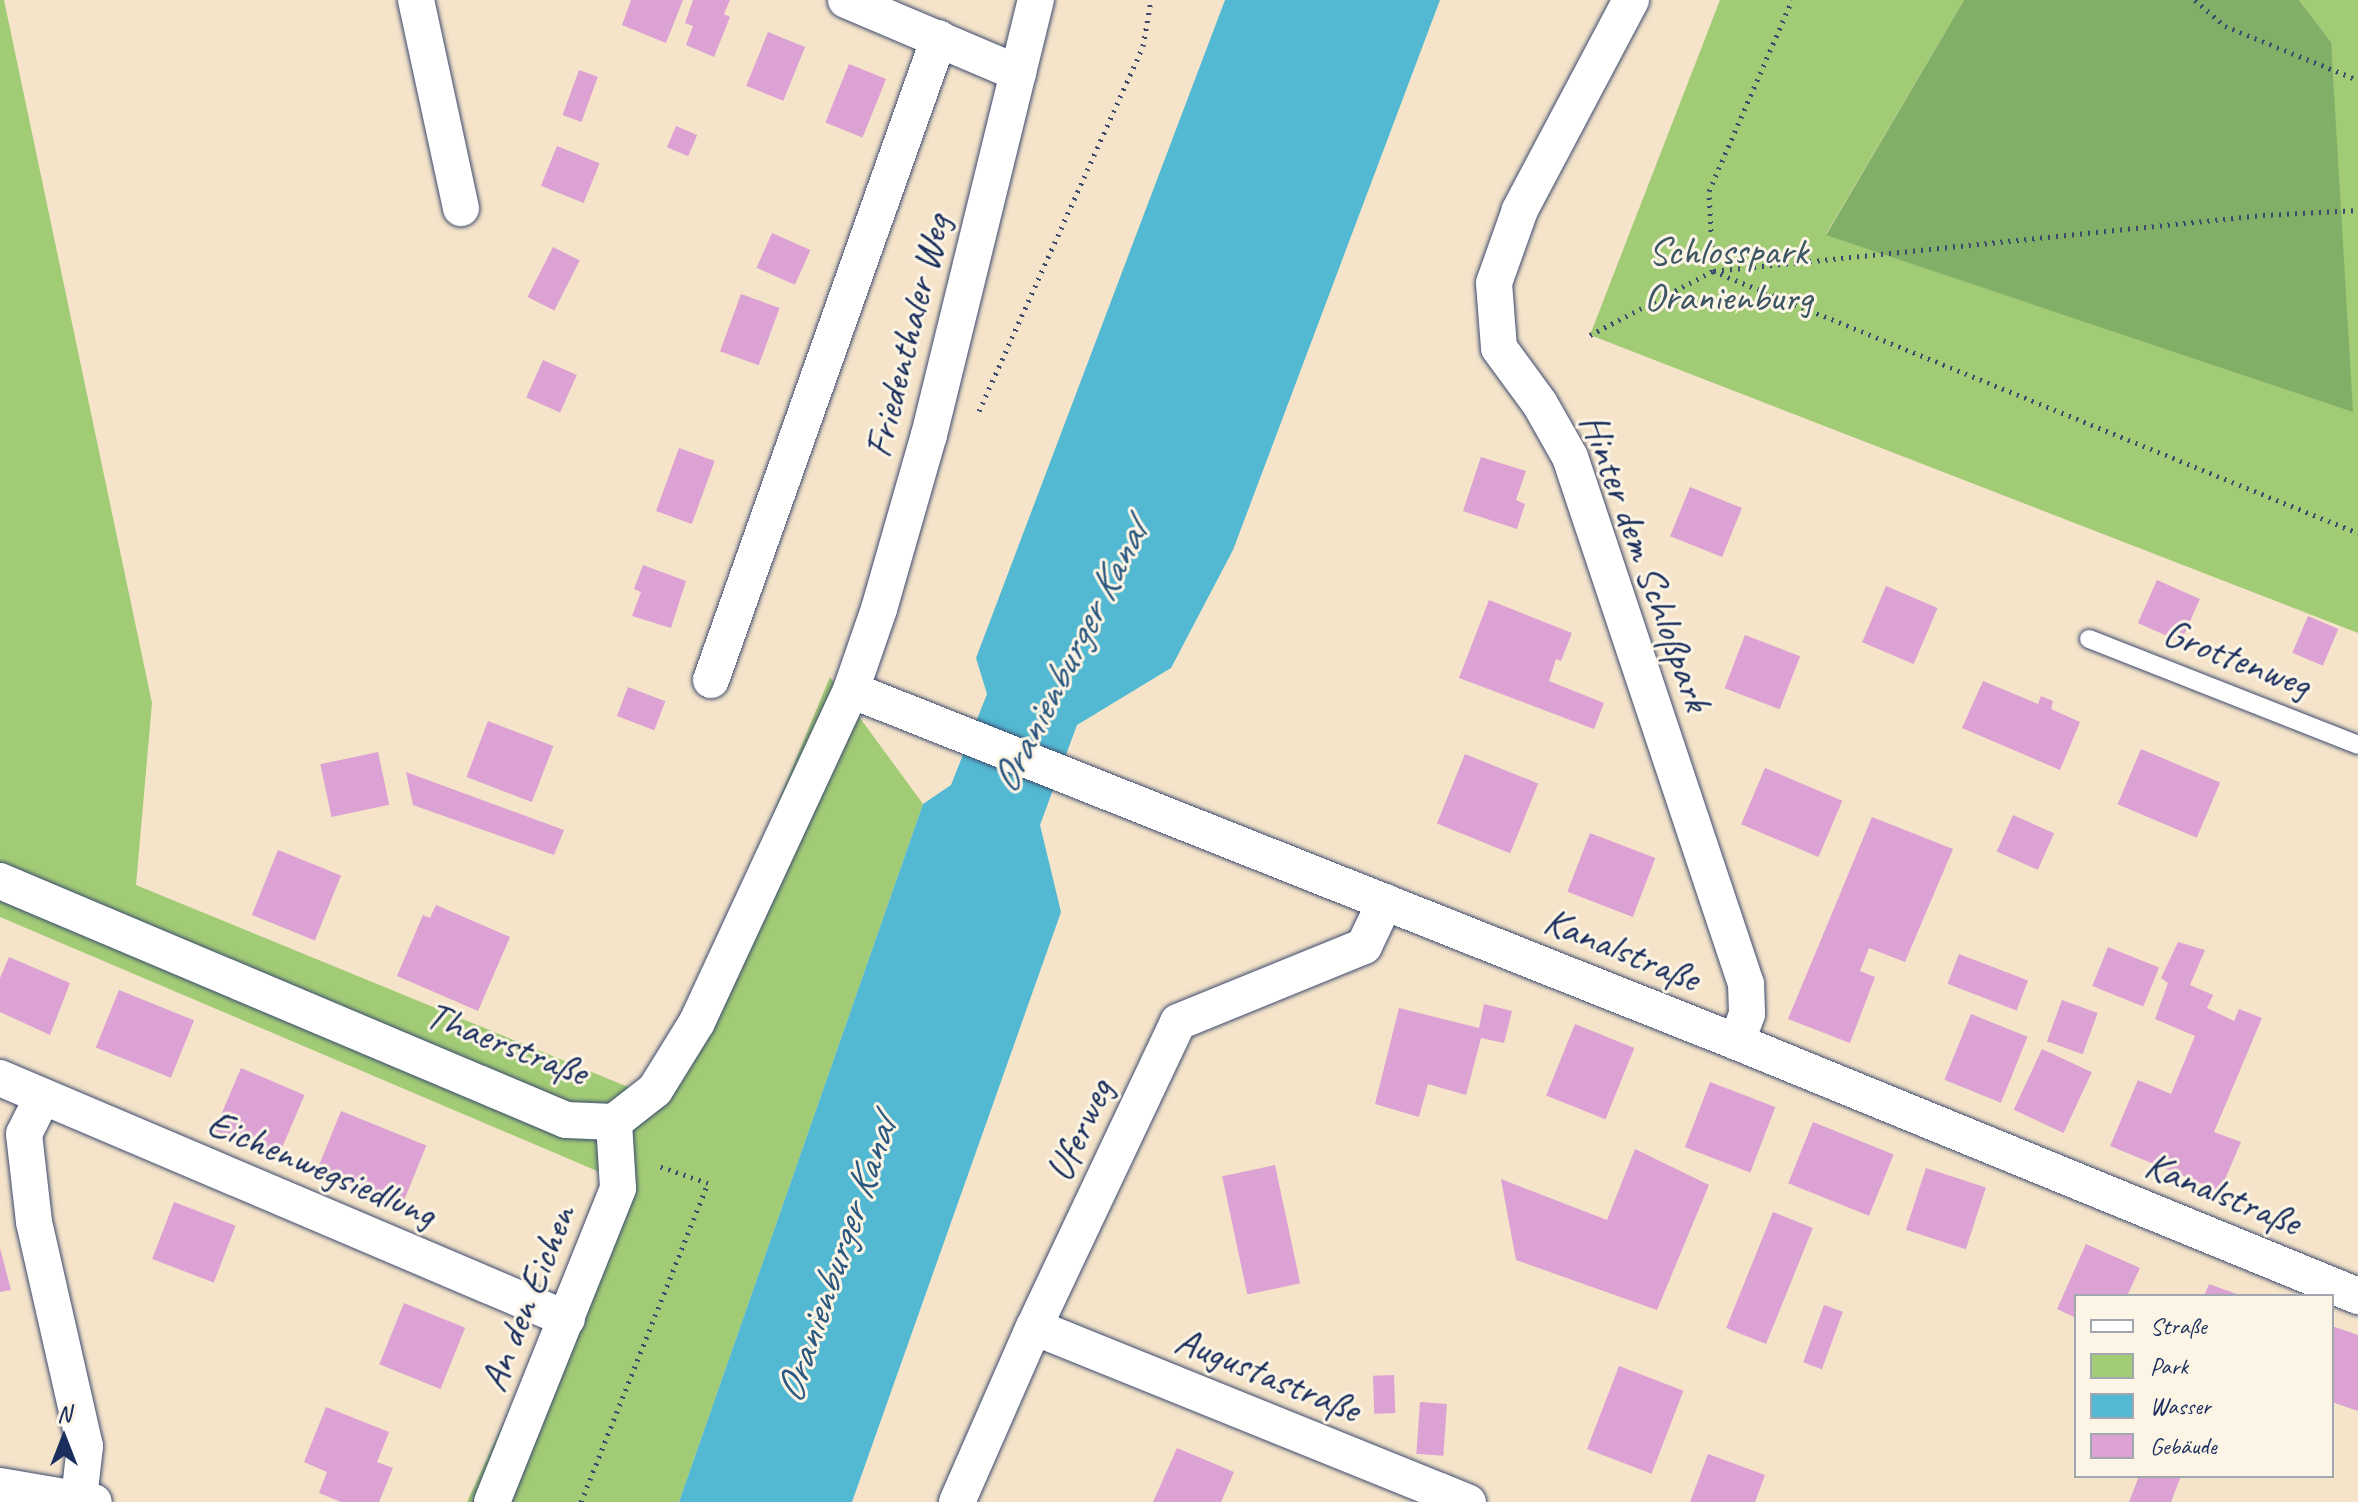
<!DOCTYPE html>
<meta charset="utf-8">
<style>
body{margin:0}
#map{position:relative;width:2358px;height:1502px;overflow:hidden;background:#f5e4ca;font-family:Caveat,sans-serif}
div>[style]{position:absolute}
.green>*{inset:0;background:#a2cb76}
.forest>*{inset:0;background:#81af67}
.water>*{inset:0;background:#53b8d1}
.building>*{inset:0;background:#dba2d3;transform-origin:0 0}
.path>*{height:5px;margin-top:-2.5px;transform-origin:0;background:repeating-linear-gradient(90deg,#3c4a6e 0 2px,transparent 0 8px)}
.roads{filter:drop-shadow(0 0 2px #3c4a6e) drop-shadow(0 0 2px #3c4a6e)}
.service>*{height:18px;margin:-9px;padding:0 9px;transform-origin:9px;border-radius:9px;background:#fff}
.minor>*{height:36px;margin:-18px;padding:0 18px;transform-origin:18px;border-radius:18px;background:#fff}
span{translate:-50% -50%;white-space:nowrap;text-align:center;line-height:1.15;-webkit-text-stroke:6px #fcf5e5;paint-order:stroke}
.park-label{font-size:40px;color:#3d5664}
.street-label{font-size:40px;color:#1b2f5e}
.water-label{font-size:42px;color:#2c5880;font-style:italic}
.legend{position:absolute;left:2074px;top:1294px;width:260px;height:184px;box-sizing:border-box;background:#fcf5e5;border:2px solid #a2a6af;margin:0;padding:10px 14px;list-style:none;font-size:24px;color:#1b2f5e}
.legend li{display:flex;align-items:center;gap:16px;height:40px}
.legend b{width:40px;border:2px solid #a2a6af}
.north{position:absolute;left:24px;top:1398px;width:80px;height:80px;-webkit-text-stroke:6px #fcf5e5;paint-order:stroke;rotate:0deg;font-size:22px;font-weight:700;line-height:32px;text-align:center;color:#1b2f5e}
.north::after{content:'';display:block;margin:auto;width:28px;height:36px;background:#1b2f5e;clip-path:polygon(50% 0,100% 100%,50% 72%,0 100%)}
</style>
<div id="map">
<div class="green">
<div style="clip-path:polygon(0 0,4px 0,152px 703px,136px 885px,655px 1098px,830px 677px,923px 804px,679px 1502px,467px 1502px,616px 1179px,0 917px)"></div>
<div style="clip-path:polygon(1720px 0,1964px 0,1826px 234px,2331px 42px,2299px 0,2358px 0,2358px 633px,1590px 335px)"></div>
</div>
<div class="forest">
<div style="clip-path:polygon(1964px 0,2299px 0,2331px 42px,2353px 412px,1826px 235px)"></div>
</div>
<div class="water">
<div style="clip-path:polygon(1225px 0,1440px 0,1233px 550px,1171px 668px,1077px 725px,1040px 825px,1061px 912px,852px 1502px,679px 1502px,923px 804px,951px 785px,987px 694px,976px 658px)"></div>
</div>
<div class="building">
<div style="clip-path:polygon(631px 0,683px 0,666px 43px,622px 25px)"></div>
<div style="clip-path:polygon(693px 0,730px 0,724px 14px,730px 17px,714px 57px,686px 45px,693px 26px,685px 23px)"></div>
<div style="left:768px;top:32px;width:40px;height:58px;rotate:22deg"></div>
<div style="left:849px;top:64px;width:40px;height:63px;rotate:22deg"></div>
<div style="left:579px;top:70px;width:20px;height:48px;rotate:20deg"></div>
<div style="left:676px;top:126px;width:23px;height:23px;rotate:23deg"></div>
<div style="left:557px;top:146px;width:46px;height:43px;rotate:22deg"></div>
<div style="left:772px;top:233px;width:42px;height:38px;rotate:24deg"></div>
<div style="left:553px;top:247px;width:30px;height:56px;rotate:27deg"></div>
<div style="left:741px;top:294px;width:41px;height:61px;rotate:20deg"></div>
<div style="left:543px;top:360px;width:37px;height:41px;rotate:24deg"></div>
<div style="left:679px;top:448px;width:38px;height:67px;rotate:20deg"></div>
<div style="clip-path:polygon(1481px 457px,1526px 471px,1516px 500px,1525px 504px,1517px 529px,1463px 511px)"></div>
<div style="left:1690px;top:487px;width:56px;height:53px;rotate:22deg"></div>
<div style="clip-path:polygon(643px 565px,686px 581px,671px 628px,632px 616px,641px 592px,634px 589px)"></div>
<div style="left:2157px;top:580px;width:47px;height:47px;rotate:24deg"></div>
<div style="left:1886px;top:586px;width:56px;height:61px;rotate:23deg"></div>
<div style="clip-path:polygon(1489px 600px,1572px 633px,1561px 661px,1556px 659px,1549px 681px,1604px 703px,1594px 729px,1459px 678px)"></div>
<div style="left:2308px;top:616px;width:33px;height:40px;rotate:23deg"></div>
<div style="left:1745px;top:635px;width:59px;height:57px;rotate:21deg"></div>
<div style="clip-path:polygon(1983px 681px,2038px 704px,2041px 696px,2053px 701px,2051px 709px,2080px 722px,2060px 770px,1962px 728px)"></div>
<div style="left:628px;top:687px;width:40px;height:31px;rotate:21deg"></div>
<div style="left:488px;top:721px;width:70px;height:60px;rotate:21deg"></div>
<div style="left:2141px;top:749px;width:86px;height:60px;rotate:23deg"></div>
<div style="left:378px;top:752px;width:54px;height:59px;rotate:78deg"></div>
<div style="left:1465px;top:754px;width:79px;height:75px;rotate:22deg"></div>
<div style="left:1765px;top:768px;width:84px;height:61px;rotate:23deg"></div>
<div style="clip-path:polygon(406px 772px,564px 830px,554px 855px,413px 805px)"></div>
<div style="left:2013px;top:815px;width:45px;height:40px;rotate:24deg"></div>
<div style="clip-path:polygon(1872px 817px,1953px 849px,1905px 962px,1869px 948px,1860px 971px,1875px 977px,1850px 1043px,1788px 1019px)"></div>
<div style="left:1590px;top:833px;width:70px;height:63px;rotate:21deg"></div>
<div style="left:278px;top:850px;width:68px;height:70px;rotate:22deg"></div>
<div style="clip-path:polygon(436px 905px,510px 937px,478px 1011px,397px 976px,423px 915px,430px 918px)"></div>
<div style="clip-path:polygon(2178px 942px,2205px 950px,2190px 985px,2213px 995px,2207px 1008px,2234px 1021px,2239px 1009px,2262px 1018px,2214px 1132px,2241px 1142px,2220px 1191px,2110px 1146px,2138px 1080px,2171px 1094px,2195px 1036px,2155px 1019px,2168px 983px,2161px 978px)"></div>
<div style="left:2108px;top:947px;width:55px;height:42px;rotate:22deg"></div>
<div style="left:1959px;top:954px;width:74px;height:32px;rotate:21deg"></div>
<div style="clip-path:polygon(9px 957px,70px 983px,50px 1035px,0 1012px,0 978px)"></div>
<div style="left:119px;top:990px;width:81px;height:62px;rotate:22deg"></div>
<div style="left:2062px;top:1000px;width:38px;height:44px;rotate:20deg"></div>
<div style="clip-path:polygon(1484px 1004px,1512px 1011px,1504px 1043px,1481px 1038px,1466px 1095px,1428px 1084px,1419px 1117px,1375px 1104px,1399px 1008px,1479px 1028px)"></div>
<div style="left:1971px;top:1014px;width:61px;height:71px;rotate:22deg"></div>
<div style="left:1575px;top:1024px;width:64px;height:77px;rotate:22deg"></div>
<div style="left:2042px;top:1049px;width:55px;height:67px;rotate:25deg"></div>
<div style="left:241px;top:1068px;width:69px;height:68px;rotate:23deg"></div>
<div style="left:1710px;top:1082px;width:70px;height:70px;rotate:21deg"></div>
<div style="left:341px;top:1111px;width:92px;height:67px;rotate:22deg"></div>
<div style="left:1813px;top:1122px;width:87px;height:66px;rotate:22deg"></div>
<div style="clip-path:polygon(1635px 1149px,1709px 1185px,1657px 1310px,1516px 1260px,1501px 1179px,1607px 1220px)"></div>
<div style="left:1275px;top:1165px;width:121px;height:54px;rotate:78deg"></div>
<div style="left:1926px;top:1168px;width:63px;height:65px;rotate:18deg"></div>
<div style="left:174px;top:1202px;width:66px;height:61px;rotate:21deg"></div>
<div style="left:1773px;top:1212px;width:43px;height:125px;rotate:22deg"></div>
<div style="clip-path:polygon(2086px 1244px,2140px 1268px,2127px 1296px,2076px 1296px,2076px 1318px,2057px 1309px)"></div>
<div style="clip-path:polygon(0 1248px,11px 1290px,0 1292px)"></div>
<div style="clip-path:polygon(2209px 1284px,2242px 1296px,2204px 1296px)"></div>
<div style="left:404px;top:1303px;width:66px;height:66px;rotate:22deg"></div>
<div style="left:1824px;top:1305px;width:20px;height:61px;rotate:20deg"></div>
<div style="clip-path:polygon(2332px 1326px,2358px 1335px,2358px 1411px,2332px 1402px)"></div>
<div style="left:1619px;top:1366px;width:69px;height:89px;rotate:21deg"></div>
<div style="left:1394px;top:1375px;width:38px;height:21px;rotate:88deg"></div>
<div style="left:1420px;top:1402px;width:27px;height:52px;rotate:4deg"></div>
<div style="clip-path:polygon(326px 1407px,389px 1432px,377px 1462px,393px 1468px,379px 1502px,341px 1502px,319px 1493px,327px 1472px,304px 1462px)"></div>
<div style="clip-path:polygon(1177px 1448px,1234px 1472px,1221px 1502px,1153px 1502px)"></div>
<div style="clip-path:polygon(1708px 1454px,1765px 1475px,1755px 1502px,1690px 1502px)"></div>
<div style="clip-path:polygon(2139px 1476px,2181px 1476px,2171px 1502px,2129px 1502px)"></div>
</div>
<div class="path">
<div style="left:2195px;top:0;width:40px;rotate:41deg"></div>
<div style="left:2225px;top:26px;width:144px;rotate:22.1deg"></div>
<div style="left:1713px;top:271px;width:696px;rotate:22.11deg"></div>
<div style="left:1714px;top:271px;width:552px;rotate:-5.82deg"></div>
<div style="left:2263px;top:215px;width:95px;rotate:-3deg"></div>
<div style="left:1590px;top:335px;width:139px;rotate:-27.5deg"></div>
<div style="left:1713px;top:271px;width:80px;rotate:-92.9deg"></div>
<div style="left:1709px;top:191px;width:208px;rotate:-66.5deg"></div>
<div style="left:979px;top:411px;width:400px;rotate:-65.8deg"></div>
<div style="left:1143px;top:46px;width:47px;rotate:-80.1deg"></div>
<div style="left:581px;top:1502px;width:343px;rotate:-68.3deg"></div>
<div style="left:708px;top:1183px;width:55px;rotate:-160.9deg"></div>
</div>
<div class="roads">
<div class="service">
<div style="left:2089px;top:639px;width:289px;rotate:21.5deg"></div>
</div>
<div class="minor">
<div style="left:416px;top:0;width:213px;rotate:77.8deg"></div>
<div style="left:846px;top:0;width:187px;rotate:23deg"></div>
<div style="left:1631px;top:0;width:238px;rotate:117.9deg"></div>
<div style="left:1520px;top:210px;width:77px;rotate:109.6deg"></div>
<div style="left:1494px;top:283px;width:65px;rotate:85.6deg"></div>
<div style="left:1499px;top:348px;width:69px;rotate:53.8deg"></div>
<div style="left:1540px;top:404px;width:61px;rotate:60.5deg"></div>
<div style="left:1570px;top:457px;width:556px;rotate:71.53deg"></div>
<div style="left:1746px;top:984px;width:30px;rotate:88deg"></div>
<div style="left:1747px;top:1014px;width:30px;rotate:110deg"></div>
<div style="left:711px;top:680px;width:681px;rotate:-70.45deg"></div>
<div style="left:851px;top:690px;width:953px;rotate:21.67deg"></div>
<div style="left:1737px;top:1042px;width:671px;rotate:22.25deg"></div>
<div style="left:0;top:881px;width:614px;rotate:22.89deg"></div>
<div style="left:566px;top:1120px;width:48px;rotate:2.4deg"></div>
<div style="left:614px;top:1122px;width:52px;rotate:-38deg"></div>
<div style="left:655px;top:1090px;width:80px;rotate:-58.3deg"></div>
<div style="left:697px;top:1022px;width:366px;rotate:-65.1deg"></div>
<div style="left:851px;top:690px;width:86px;rotate:-70.9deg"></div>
<div style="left:879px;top:609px;width:181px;rotate:-74deg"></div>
<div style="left:929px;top:435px;width:448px;rotate:-76.2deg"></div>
<div style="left:0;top:1078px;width:616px;rotate:23.03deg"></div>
<div style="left:42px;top:1098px;width:40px;rotate:116.6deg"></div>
<div style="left:24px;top:1134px;width:89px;rotate:83.5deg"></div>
<div style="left:34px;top:1222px;width:230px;rotate:77.2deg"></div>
<div style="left:85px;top:1446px;width:53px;rotate:96.5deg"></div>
<div style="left:1034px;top:1327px;width:468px;rotate:22deg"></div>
<div style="left:0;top:1486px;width:95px;rotate:9.7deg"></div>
<div style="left:492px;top:1502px;width:338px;rotate:-68.1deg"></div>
<div style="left:618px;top:1188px;width:66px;rotate:-93.5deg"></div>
<div style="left:957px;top:1502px;width:191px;rotate:-66.3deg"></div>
<div style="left:1034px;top:1327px;width:337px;rotate:-64.7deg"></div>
<div style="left:1178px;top:1022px;width:201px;rotate:-22.2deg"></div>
<div style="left:1364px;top:946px;width:49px;rotate:-64.5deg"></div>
</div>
</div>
<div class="park-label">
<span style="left:1728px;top:274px">Schlosspark<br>Oranienburg</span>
</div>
<div class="street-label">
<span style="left:907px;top:336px;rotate:-76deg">Friedenthaler Weg</span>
<span style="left:1646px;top:562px;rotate:70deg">Hinter dem Schloßpark</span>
<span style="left:2237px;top:658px;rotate:21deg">Grottenweg</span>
<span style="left:1622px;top:949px;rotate:22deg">Kanalstraße</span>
<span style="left:507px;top:1043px;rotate:21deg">Thaerstraße</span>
<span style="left:1079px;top:1130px;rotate:-65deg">Uferweg</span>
<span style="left:322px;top:1168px;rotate:23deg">Eichenwegsiedlung</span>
<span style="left:2223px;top:1193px;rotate:22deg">Kanalstraße</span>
<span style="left:527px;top:1298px;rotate:-68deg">An den Eichen</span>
<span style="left:1268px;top:1374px;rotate:22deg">Augustastraße</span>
</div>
<div class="water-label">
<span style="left:1069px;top:658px;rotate:-63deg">Oranienburger Kanal</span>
<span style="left:836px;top:1261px;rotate:-71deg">Oranienburger Kanal</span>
</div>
<ul class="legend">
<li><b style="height:10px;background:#fff"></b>Straße</li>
<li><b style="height:22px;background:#a2cb76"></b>Park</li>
<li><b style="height:22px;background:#53b8d1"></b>Wasser</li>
<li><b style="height:22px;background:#dba2d3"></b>Gebäude</li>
</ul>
<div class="north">N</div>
</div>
